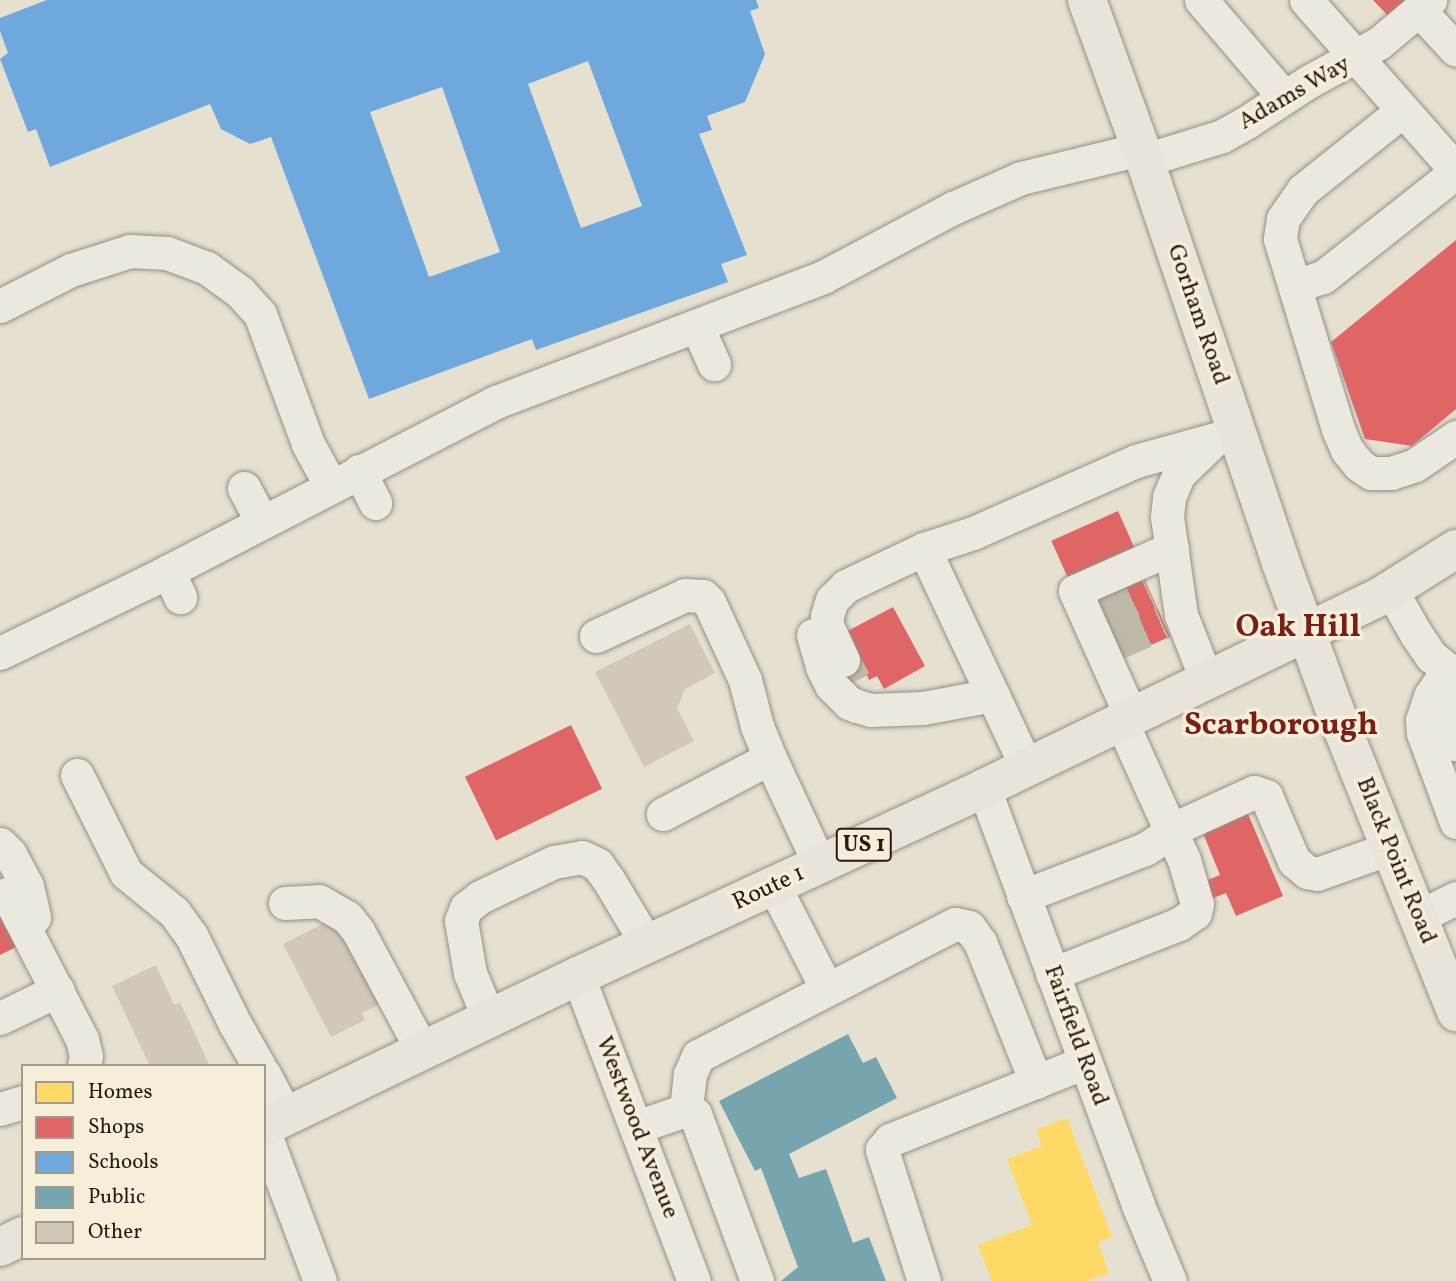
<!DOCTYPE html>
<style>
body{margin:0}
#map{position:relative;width:1456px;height:1281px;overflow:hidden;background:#e5e0cf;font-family:Vollkorn,serif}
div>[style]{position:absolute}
.homes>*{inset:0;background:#ffd966}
.shops>*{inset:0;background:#e06666;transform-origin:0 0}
.schools>*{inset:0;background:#6fa8dc}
.public>*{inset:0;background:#76a5af}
.building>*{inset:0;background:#d3c7b9}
.minor-tunnel>*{height:33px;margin-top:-16.5px;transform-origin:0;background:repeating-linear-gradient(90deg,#bfb9a9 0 33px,transparent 0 50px)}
.roads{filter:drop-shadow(0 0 2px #948f85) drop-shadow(0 0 2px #948f85)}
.minor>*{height:33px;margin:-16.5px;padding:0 16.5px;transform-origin:16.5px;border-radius:16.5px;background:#ebe8df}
.major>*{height:38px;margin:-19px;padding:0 19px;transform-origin:19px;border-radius:19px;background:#e8e4da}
span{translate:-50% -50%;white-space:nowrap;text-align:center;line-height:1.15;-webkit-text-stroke:7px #f5eed9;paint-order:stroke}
.shield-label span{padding:2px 5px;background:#f5eed9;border:2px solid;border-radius:5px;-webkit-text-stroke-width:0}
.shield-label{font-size:23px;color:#271b13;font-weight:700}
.street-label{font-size:24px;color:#271b13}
.district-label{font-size:32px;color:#7a1f14;font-weight:700}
.legend{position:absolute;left:21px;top:1064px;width:245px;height:196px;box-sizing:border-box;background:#f5eed9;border:2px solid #a39a8a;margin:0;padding:9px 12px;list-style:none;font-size:21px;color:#271b13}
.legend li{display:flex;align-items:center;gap:14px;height:35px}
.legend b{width:35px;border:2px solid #a39a8a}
</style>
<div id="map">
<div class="homes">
<div style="clip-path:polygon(1067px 1118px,1112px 1237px,1098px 1243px,1109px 1273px,1087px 1281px,992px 1281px,978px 1245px,1032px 1225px,1007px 1159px,1042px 1146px,1036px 1130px)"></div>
</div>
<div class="shops">
<div style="clip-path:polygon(1373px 0,1408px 0,1389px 17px)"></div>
<div style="clip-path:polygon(1456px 240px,1456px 409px,1412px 446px,1365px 439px,1331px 342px)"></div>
<div style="left:1118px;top:511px;width:45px;height:73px;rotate:66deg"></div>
<div style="left:1140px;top:569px;width:74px;height:52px;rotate:66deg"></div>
<div style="clip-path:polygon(893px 607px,925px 666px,884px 689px,877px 676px,869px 680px,867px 675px,845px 686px,842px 634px)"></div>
<div style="left:571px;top:725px;width:71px;height:118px;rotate:64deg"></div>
<div style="clip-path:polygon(1248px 814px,1283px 896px,1236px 916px,1226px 893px,1211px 899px,1203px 882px,1220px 875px,1203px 833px)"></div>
<div style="clip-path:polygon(0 905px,20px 945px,0 955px)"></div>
</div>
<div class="schools">
<div style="clip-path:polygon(evenodd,47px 0,756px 0,759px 8px,750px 11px,765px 54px,745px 102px,707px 116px,712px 130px,699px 134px,747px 255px,721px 264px,728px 282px,536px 350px,532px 339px,369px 399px,271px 137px,250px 144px,221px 129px,210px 104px,50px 167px,36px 129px,28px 132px,0 59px,8px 53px,0 31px,0 18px,47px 0,588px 61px,642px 206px,581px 228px,528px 84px,588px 61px,47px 0,442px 87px,500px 252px,429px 277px,370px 112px,442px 87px)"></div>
</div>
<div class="public">
<div style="clip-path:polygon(848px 1034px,863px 1063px,876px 1057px,897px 1098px,789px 1154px,799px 1178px,826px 1169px,853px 1243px,869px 1237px,886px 1281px,781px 1281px,798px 1267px,761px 1168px,755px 1171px,719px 1101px)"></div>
</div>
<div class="building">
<div style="clip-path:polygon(690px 624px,715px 673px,685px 689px,677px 708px,694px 741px,644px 767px,595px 672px)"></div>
<div style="clip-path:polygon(336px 917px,380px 1004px,362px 1013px,365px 1020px,331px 1037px,283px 944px)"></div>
<div style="clip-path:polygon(156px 965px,174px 1005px,180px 1002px,210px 1066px,150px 1066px,112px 986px)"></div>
</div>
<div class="minor-tunnel">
<div style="left:1103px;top:615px;width:52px;rotate:-25.1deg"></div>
<div style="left:1115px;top:644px;width:52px;rotate:-23.6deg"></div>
<div style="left:843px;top:660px;width:24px;rotate:60deg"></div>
</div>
<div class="roads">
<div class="minor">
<div style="left:1201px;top:0;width:128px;rotate:49.4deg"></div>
<div style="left:1306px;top:0;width:227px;rotate:48.6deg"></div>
<div style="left:1419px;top:10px;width:54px;rotate:47.2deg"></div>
<div style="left:1402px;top:111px;width:127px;rotate:141.4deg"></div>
<div style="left:1303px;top:190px;width:35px;rotate:125deg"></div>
<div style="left:1283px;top:219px;width:20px;rotate:99deg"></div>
<div style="left:1280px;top:239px;width:199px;rotate:73deg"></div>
<div style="left:1338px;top:429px;width:23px;rotate:67deg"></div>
<div style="left:1347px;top:450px;width:19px;rotate:51deg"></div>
<div style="left:1359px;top:465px;width:14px;rotate:34deg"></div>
<div style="left:1371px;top:473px;width:20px"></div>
<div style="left:1391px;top:473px;width:25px;rotate:-18deg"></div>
<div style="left:1415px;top:465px;width:50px;rotate:-34.3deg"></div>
<div style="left:1145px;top:160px;width:81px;rotate:-17.3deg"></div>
<div style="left:1222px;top:136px;width:29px;rotate:-29deg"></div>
<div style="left:1247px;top:122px;width:73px;rotate:-33.3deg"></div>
<div style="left:1308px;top:82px;width:81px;rotate:-28.8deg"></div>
<div style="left:1379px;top:43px;width:67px;rotate:-40.1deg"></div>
<div style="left:1295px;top:286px;width:29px;rotate:-18deg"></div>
<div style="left:1323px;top:277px;width:169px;rotate:-38.3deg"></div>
<div style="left:0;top:306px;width:80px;rotate:-26.9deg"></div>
<div style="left:71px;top:270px;width:62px;rotate:-17.9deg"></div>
<div style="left:130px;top:251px;width:37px;rotate:3deg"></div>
<div style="left:167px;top:253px;width:43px;rotate:20.6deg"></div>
<div style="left:207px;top:268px;width:41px;rotate:36deg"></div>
<div style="left:240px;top:292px;width:30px;rotate:48deg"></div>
<div style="left:260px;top:314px;width:139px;rotate:69.7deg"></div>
<div style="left:308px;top:444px;width:48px;rotate:61.3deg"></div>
<div style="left:697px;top:326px;width:42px;rotate:65.9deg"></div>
<div style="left:359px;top:471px;width:36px;rotate:63deg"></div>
<div style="left:244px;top:488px;width:38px;rotate:62deg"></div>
<div style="left:924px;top:549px;width:242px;rotate:64.8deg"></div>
<div style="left:168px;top:571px;width:29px;rotate:65deg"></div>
<div style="left:1391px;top:590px;width:51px;rotate:60.4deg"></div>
<div style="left:1416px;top:634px;width:27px;rotate:56deg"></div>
<div style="left:1431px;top:656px;width:19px;rotate:39deg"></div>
<div style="left:1446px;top:668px;width:21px;rotate:62deg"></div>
<div style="left:813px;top:635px;width:33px;rotate:74deg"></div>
<div style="left:822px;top:667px;width:20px;rotate:63deg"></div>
<div style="left:831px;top:685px;width:25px;rotate:45deg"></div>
<div style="left:849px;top:703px;width:9px;rotate:21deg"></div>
<div style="left:857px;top:706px;width:15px;rotate:16deg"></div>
<div style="left:871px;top:710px;width:52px;rotate:-2.2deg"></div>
<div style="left:923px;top:708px;width:71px;rotate:-10.5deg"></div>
<div style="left:596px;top:636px;width:98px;rotate:-24.7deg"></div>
<div style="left:685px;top:595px;width:18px;rotate:3deg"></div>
<div style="left:703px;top:596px;width:8px;rotate:45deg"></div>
<div style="left:709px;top:602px;width:86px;rotate:65.2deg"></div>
<div style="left:745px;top:680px;width:48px;rotate:75.4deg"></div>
<div style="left:757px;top:726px;width:35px;rotate:68deg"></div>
<div style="left:770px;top:758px;width:121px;rotate:152.4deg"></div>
<div style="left:0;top:653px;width:168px;rotate:-25.8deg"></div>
<div style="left:151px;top:580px;width:388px;rotate:-27.3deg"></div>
<div style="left:496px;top:402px;width:350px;rotate:-20.9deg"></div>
<div style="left:823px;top:277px;width:147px;rotate:-28deg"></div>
<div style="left:953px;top:208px;width:74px;rotate:-23.8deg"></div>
<div style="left:1021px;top:178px;width:123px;rotate:-13.6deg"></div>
<div style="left:843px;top:660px;width:38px;rotate:-115deg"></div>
<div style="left:827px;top:626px;width:10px;rotate:-90deg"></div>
<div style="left:827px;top:616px;width:17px;rotate:-73deg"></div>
<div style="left:832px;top:600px;width:20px;rotate:-45deg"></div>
<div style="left:846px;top:586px;width:86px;rotate:-25.4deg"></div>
<div style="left:924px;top:549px;width:52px;rotate:-18.1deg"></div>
<div style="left:973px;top:533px;width:178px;rotate:-23.8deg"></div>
<div style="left:1136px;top:461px;width:104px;rotate:-15.6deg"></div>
<div style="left:1447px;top:671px;width:30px;rotate:124deg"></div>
<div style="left:1430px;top:696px;width:25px;rotate:108deg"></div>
<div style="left:1422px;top:720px;width:13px;rotate:86deg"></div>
<div style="left:1423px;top:733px;width:95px;rotate:69.7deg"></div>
<div style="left:1206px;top:679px;width:69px;rotate:-111.3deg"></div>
<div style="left:1181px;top:615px;width:99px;rotate:-98.1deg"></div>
<div style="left:1167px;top:517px;width:20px;rotate:-84deg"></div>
<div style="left:1169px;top:497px;width:25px;rotate:-67deg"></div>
<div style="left:1179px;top:474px;width:45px;rotate:-44.1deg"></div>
<div style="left:1131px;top:716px;width:137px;rotate:-114.1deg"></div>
<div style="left:1075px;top:591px;width:106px;rotate:-23.9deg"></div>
<div style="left:1454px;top:744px;width:36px;rotate:-106deg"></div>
<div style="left:1444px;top:709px;width:26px;rotate:-65deg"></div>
<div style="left:770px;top:758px;width:118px;rotate:65deg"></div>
<div style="left:77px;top:775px;width:110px;rotate:63.4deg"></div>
<div style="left:126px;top:873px;width:62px;rotate:39.1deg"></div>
<div style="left:174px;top:912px;width:29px;rotate:54deg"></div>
<div style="left:191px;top:935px;width:99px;rotate:63.7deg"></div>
<div style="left:235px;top:1024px;width:48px;rotate:60.3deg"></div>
<div style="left:984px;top:788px;width:445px;rotate:69.7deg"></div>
<div style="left:1138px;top:1205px;width:82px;rotate:67.2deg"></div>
<div style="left:0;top:844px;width:14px;rotate:45deg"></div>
<div style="left:10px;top:854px;width:36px;rotate:62deg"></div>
<div style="left:27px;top:886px;width:32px;rotate:77deg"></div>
<div style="left:774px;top:886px;width:116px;rotate:62.8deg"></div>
<div style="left:7px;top:894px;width:163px;rotate:62.7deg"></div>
<div style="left:82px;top:1039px;width:17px;rotate:77deg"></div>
<div style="left:86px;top:1056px;width:10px;rotate:101deg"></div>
<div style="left:1023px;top:896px;width:131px;rotate:-21.1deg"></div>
<div style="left:1145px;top:849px;width:46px;rotate:-32.7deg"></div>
<div style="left:1184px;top:824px;width:77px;rotate:-24.6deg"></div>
<div style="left:1254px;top:792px;width:13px;rotate:18deg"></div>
<div style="left:1266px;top:796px;width:71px;rotate:66.7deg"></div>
<div style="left:1294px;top:861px;width:17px;rotate:40deg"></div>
<div style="left:1307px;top:872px;width:10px;rotate:11deg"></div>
<div style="left:1317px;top:874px;width:77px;rotate:-19.6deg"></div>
<div style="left:285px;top:903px;width:34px;rotate:-3deg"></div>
<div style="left:319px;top:901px;width:32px;rotate:30deg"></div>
<div style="left:347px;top:917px;width:18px;rotate:52deg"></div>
<div style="left:358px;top:931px;width:135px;rotate:61.7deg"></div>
<div style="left:1418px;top:917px;width:42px;rotate:-26.6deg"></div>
<div style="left:1052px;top:974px;width:136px;rotate:-21.5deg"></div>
<div style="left:1179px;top:924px;width:19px;rotate:-35deg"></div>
<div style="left:1195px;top:913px;width:9px;rotate:-77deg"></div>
<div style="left:1197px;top:904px;width:46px;rotate:-106.5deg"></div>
<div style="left:1184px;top:860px;width:153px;rotate:-114.4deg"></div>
<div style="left:578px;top:976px;width:326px;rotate:69.2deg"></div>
<div style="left:0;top:1018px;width:64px;rotate:-25.8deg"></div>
<div style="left:489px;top:1019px;width:50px;rotate:-112.4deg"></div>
<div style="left:470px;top:973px;width:53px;rotate:-99.8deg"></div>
<div style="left:461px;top:921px;width:14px;rotate:-69deg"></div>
<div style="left:466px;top:908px;width:18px;rotate:-38deg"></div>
<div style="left:480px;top:897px;width:82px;rotate:-25.3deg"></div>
<div style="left:554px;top:862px;width:28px;rotate:-10deg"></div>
<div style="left:582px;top:857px;width:17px;rotate:25deg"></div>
<div style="left:597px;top:864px;width:19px;rotate:54deg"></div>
<div style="left:608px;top:879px;width:76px;rotate:59deg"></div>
<div style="left:264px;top:1074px;width:47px;rotate:62.4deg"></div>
<div style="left:0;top:1109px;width:24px;rotate:-17deg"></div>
<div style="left:686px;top:1110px;width:36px;rotate:-84deg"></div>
<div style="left:690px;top:1074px;width:20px;rotate:-66deg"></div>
<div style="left:698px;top:1056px;width:289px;rotate:-27.2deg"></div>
<div style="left:955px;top:924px;width:14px;rotate:12deg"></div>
<div style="left:969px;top:927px;width:19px;rotate:54deg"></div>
<div style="left:980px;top:942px;width:151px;rotate:68.2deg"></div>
<div style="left:636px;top:1127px;width:53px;rotate:-18.8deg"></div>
<div style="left:686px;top:1110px;width:10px;rotate:24deg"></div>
<div style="left:695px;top:1114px;width:178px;rotate:69.6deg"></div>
<div style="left:264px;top:1132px;width:159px;rotate:69.4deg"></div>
<div style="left:924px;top:1281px;width:138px;rotate:-107.8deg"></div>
<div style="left:882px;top:1150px;width:13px;rotate:-51deg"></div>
<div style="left:890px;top:1140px;width:210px;rotate:-21.8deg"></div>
</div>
<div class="major">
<div style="left:1087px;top:0;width:158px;rotate:70.1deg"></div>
<div style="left:1141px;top:149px;width:437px;rotate:71.3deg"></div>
<div style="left:1281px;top:563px;width:154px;rotate:69.9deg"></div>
<div style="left:1334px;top:708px;width:328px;rotate:68.1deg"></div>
<div style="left:264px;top:1127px;width:348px;rotate:-25.7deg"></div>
<div style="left:578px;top:976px;width:447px;rotate:-24.8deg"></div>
<div style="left:984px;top:788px;width:441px;rotate:-25.8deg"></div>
<div style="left:1381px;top:596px;width:89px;rotate:-32.1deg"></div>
<div style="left:0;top:1247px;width:25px;rotate:-26deg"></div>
</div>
</div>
<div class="shield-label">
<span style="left:864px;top:845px">US 1</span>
</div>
<div class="street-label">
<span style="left:1295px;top:94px;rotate:-30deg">Adams Way</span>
<span style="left:1197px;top:315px;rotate:71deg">Gorham Road</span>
<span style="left:1395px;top:861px;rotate:68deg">Black Point Road</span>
<span style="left:769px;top:889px;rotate:-25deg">Route 1</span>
<span style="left:1075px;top:1036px;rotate:70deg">Fairfield Road</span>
<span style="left:636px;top:1128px;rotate:69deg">Westwood Avenue</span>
</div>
<div class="district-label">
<span style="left:1298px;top:628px">Oak Hill</span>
<span style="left:1281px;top:726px">Scarborough</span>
</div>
<ul class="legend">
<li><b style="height:19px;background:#ffd966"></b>Homes</li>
<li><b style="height:19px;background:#e06666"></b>Shops</li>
<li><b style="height:19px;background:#6fa8dc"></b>Schools</li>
<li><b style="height:19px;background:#76a5af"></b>Public</li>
<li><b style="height:19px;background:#d3c7b9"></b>Other</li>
</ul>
</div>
